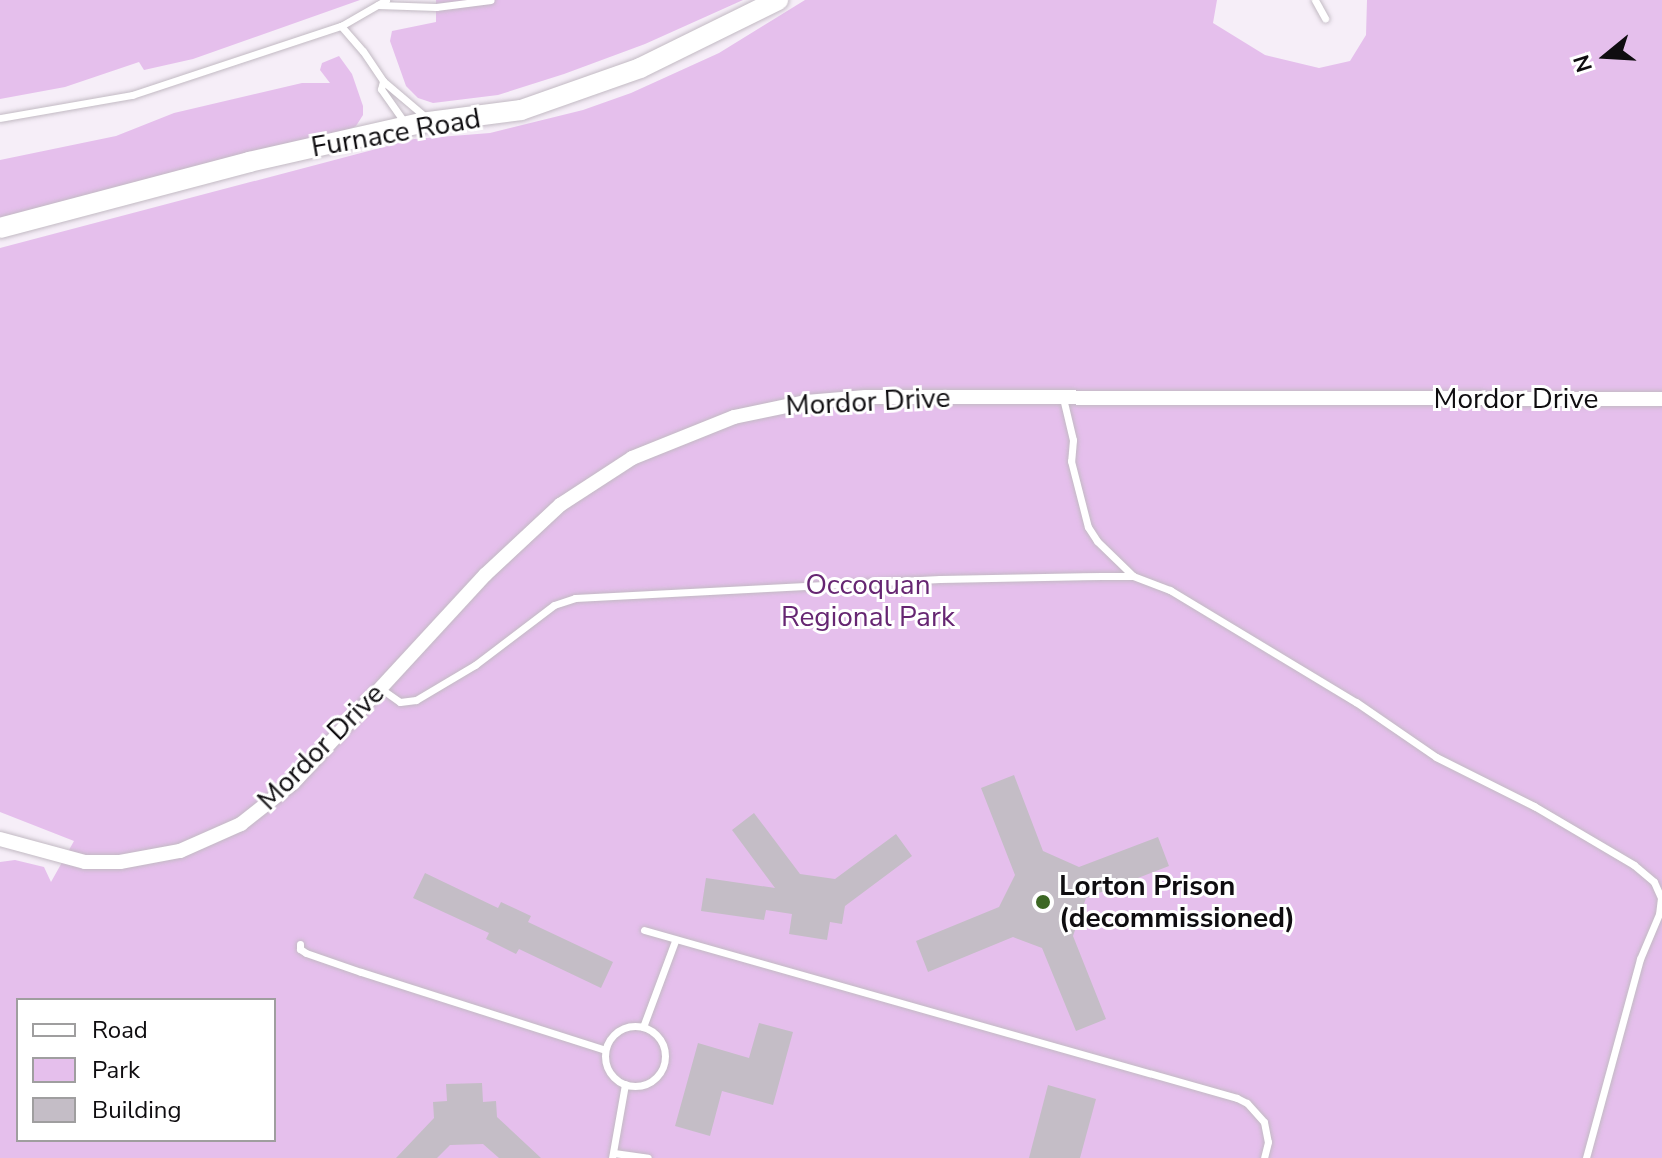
<!DOCTYPE html>
<style>
body{margin:0}
#map{position:relative;width:1662px;height:1158px;overflow:hidden;background:#f6eef8;font-family:"Nunito Sans",sans-serif}
div>[style]{position:absolute}
.green>*{inset:0;background:#e5bfec}
.building>*{inset:0;background:#c4bdc6}
.roads{filter:drop-shadow(0 0 2px #c2bac3) drop-shadow(0 0 2px #c2bac3)}
.service>*{height:7px;margin:-3.5px;padding:0 3.5px;transform-origin:3.5px;border-radius:3.5px;background:#fff}
.service>.ring{margin:-3.5px;padding:0;box-sizing:content-box;background:none;border:7px solid #fff;border-radius:50%}
.minor>*{height:14px;margin:-7px;padding:0 7px;transform-origin:7px;border-radius:7px;background:#fff}
.secondary>*{height:20px;margin:-10px;padding:0 10px;transform-origin:10px;border-radius:10px;background:#fff}
.dots>*{width:22px;height:22px;translate:-50% -50%;box-sizing:border-box;border:4px solid #fff;border-radius:50%}
span{translate:-50% -50%;white-space:nowrap;text-align:center;line-height:1.15;-webkit-text-stroke:6px #fff;paint-order:stroke}
.street-label{font-size:28px;color:#0f0d10}
.park-label{font-size:28px;color:#662672}
.poi-label{font-size:28px;color:#0f0d10;font-weight:700}
.left{translate:0 -50%;text-align:left}
.legend{position:absolute;left:16px;top:998px;width:260px;height:144px;box-sizing:border-box;background:#fff;border:2px solid #9f9e9f;margin:0;padding:10px 14px;list-style:none;font-size:24px;color:#0f0d10}
.legend li{display:flex;align-items:center;gap:16px;height:40px}
.legend b{width:40px;border:2px solid #9f9e9f}
.north{position:absolute;left:1566px;top:16px;width:80px;height:80px;-webkit-text-stroke:6px #fff;paint-order:stroke;rotate:252deg;font-size:22px;font-weight:700;line-height:32px;text-align:center;color:#0f0d10}
.north::after{content:'';display:block;margin:auto;width:28px;height:36px;background:#0f0d10;clip-path:polygon(50% 0,100% 100%,50% 72%,0 100%)}
</style>
<div id="map">
<div class="green">
<div style="clip-path:polygon(0 0,360px 0,193px 59px,144px 70px,139px 62px,65px 87px,0 99px)"></div>
<div style="clip-path:polygon(436px 0,743px 0,645px 44px,564px 74px,498px 95px,433px 103px,418px 98px,406px 86px,390px 41px,392px 31px,436px 22px)"></div>
<div style="clip-path:polygon(evenodd,805px 0,1217px 0,1213px 23px,1265px 55px,1319px 68px,1350px 61px,1366px 35px,1367px 0,1662px 0,1662px 1158px,0 1158px,0 862px,15px 860px,44px 867px,51px 882px,74px 841px,0 812px,0 248px,414px 139px,490px 133px,583px 110px,631px 93px,719px 53px,805px 0,18px 1000px,274px 1000px,274px 1140px,18px 1140px,18px 1000px)"></div>
<div style="clip-path:polygon(339px 56px,352px 74px,363px 106px,363px 115px,356px 126px,345px 131px,235px 156px,0 218px,0 160px,116px 136px,174px 113px,302px 83px,330px 83px,320px 70px,322px 63px)"></div>
</div>
<div class="building">
<div style="clip-path:polygon(1014px 775px,1043px 851px,1079px 867px,1158px 837px,1169px 866px,1086px 898px,1073px 936px,1106px 1019px,1076px 1031px,1042px 948px,1013px 937px,928px 972px,916px 941px,999px 907px,1015px 875px,981px 788px)"></div>
<div style="clip-path:polygon(754px 813px,800px 874px,835px 879px,896px 834px,912px 856px,845px 906px,842px 924px,830px 922px,827px 940px,789px 934px,792px 914px,766px 910px,764px 920px,701px 911px,706px 878px,775px 888px,732px 830px)"></div>
<div style="clip-path:polygon(425px 873px,498px 908px,501px 902px,531px 916px,528px 922px,613px 962px,601px 988px,519px 949px,516px 954px,486px 939px,489px 933px,413px 898px)"></div>
<div style="clip-path:polygon(759px 1023px,793px 1032px,773px 1105px,722px 1091px,710px 1136px,675px 1126px,698px 1043px,749px 1058px)"></div>
<div style="clip-path:polygon(482px 1083px,483px 1102px,496px 1101px,497px 1117px,541px 1158px,499px 1158px,483px 1144px,450px 1145px,437px 1158px,396px 1158px,434px 1118px,433px 1102px,447px 1101px,446px 1084px)"></div>
<div style="clip-path:polygon(1048px 1085px,1096px 1099px,1080px 1158px,1029px 1158px)"></div>
</div>
<div class="roads">
<div class="service">
<div style="left:1315px;top:0;width:21px;rotate:61deg"></div>
<div style="left:378px;top:5px;width:58px;rotate:2deg"></div>
<div style="left:436px;top:7px;width:55px;rotate:-7.3deg"></div>
<div style="left:341px;top:26px;width:33px;rotate:49deg"></div>
<div style="left:363px;top:51px;width:36px;rotate:56deg"></div>
<div style="left:383px;top:81px;width:59px;rotate:40.2deg"></div>
<div style="left:383px;top:81px;width:8px;rotate:104deg"></div>
<div style="left:381px;top:89px;width:42px;rotate:54.8deg"></div>
<div style="left:0;top:118px;width:134px;rotate:-9.9deg"></div>
<div style="left:132px;top:95px;width:220px;rotate:-18.3deg"></div>
<div style="left:341px;top:26px;width:52px;rotate:-30deg"></div>
<div style="left:1063px;top:398px;width:43px;rotate:76.6deg"></div>
<div style="left:1073px;top:440px;width:21px;rotate:95deg"></div>
<div style="left:1071px;top:461px;width:68px;rotate:75.6deg"></div>
<div style="left:1088px;top:527px;width:17px;rotate:57deg"></div>
<div style="left:1097px;top:541px;width:50px;rotate:44.2deg"></div>
<div style="left:380px;top:688px;width:24px;rotate:35deg"></div>
<div style="left:400px;top:702px;width:16px;rotate:-7deg"></div>
<div style="left:416px;top:700px;width:69px;rotate:-30.7deg"></div>
<div style="left:475px;top:665px;width:99px;rotate:-37.2deg"></div>
<div style="left:554px;top:605px;width:22px;rotate:-18deg"></div>
<div style="left:575px;top:598px;width:365px;rotate:-3deg"></div>
<div style="left:940px;top:579px;width:162px;rotate:-1.1deg"></div>
<div style="left:1102px;top:576px;width:31px"></div>
<div style="left:1133px;top:576px;width:40px;rotate:21deg"></div>
<div style="left:1170px;top:590px;width:217px;rotate:31.1deg"></div>
<div style="left:1356px;top:702px;width:97px;rotate:34.5deg"></div>
<div style="left:1436px;top:757px;width:110px;rotate:26.6deg"></div>
<div style="left:1534px;top:806px;width:116px;rotate:30.5deg"></div>
<div style="left:1634px;top:865px;width:26px;rotate:40deg"></div>
<div style="left:1654px;top:882px;width:17px;rotate:66deg"></div>
<div style="left:1661px;top:898px;width:16px;rotate:97deg"></div>
<div style="left:1659px;top:914px;width:49px;rotate:112.9deg"></div>
<div style="left:1640px;top:959px;width:206px;rotate:105.2deg"></div>
<div style="left:644px;top:930px;width:616px;rotate:15.82deg"></div>
<div style="left:1237px;top:1098px;width:11px;rotate:27deg"></div>
<div style="left:1247px;top:1103px;width:25px;rotate:48deg"></div>
<div style="left:1264px;top:1122px;width:20px;rotate:79deg"></div>
<div style="left:1268px;top:1142px;width:16px;rotate:104deg"></div>
<div style="left:300px;top:944px;width:5px;rotate:90deg"></div>
<div style="left:300px;top:949px;width:7px;rotate:34deg"></div>
<div style="left:306px;top:953px;width:58px;rotate:19.1deg"></div>
<div style="left:361px;top:972px;width:256px;rotate:17.7deg"></div>
<div class="ring" style="left:605px;top:1026px;width:53px;height:53px"></div>
<div style="left:643px;top:1027px;width:92px;rotate:-69.6deg"></div>
<div style="left:614px;top:1153px;width:34px;rotate:8deg"></div>
<div style="left:612px;top:1158px;width:75px;rotate:-80deg"></div>
</div>
<div class="minor">
<div style="left:0;top:839px;width:88px;rotate:15.1deg"></div>
<div style="left:85px;top:862px;width:35px"></div>
<div style="left:120px;top:862px;width:61px;rotate:-10.4deg"></div>
<div style="left:180px;top:851px;width:67px;rotate:-23.9deg"></div>
<div style="left:241px;top:824px;width:66px;rotate:-38.3deg"></div>
<div style="left:293px;top:783px;width:283px;rotate:-47.3deg"></div>
<div style="left:485px;top:575px;width:103px;rotate:-43deg"></div>
<div style="left:560px;top:505px;width:86px;rotate:-33.1deg"></div>
<div style="left:632px;top:458px;width:110px;rotate:-21.9deg"></div>
<div style="left:734px;top:417px;width:74px;rotate:-11.8deg"></div>
<div style="left:806px;top:402px;width:60px;rotate:-4.8deg"></div>
<div style="left:866px;top:397px;width:796px;rotate:0.14deg"></div>
</div>
<div class="secondary">
<div style="left:0;top:228px;width:258px;rotate:-14.8deg"></div>
<div style="left:249px;top:162px;width:176px;rotate:-12.8deg"></div>
<div style="left:421px;top:123px;width:101px;rotate:-7.4deg"></div>
<div style="left:521px;top:110px;width:126px;rotate:-19.4deg"></div>
<div style="left:640px;top:68px;width:154px;rotate:-26.2deg"></div>
</div>
</div>
<div class="dots">
<div style="left:1043px;top:902px;background:#3c6724"></div>
</div>
<div class="street-label">
<span style="left:396px;top:133px;rotate:-10deg">Furnace Road</span>
<span style="left:1516px;top:399px">Mordor Drive</span>
<span style="left:868px;top:402px;rotate:-3deg">Mordor Drive</span>
<span style="left:321px;top:747px;rotate:-45deg">Mordor Drive</span>
</div>
<div class="park-label">
<span style="left:868px;top:601px">Occoquan<br>Regional Park</span>
</div>
<div class="poi-label">
<span class="left" style="left:1059px;top:902px">Lorton Prison<br>(decommissioned)</span>
</div>
<ul class="legend">
<li><b style="height:10px;background:#fff"></b>Road</li>
<li><b style="height:22px;background:#e5bfec"></b>Park</li>
<li><b style="height:22px;background:#c4bdc6"></b>Building</li>
</ul>
<div class="north">N</div>
</div>
